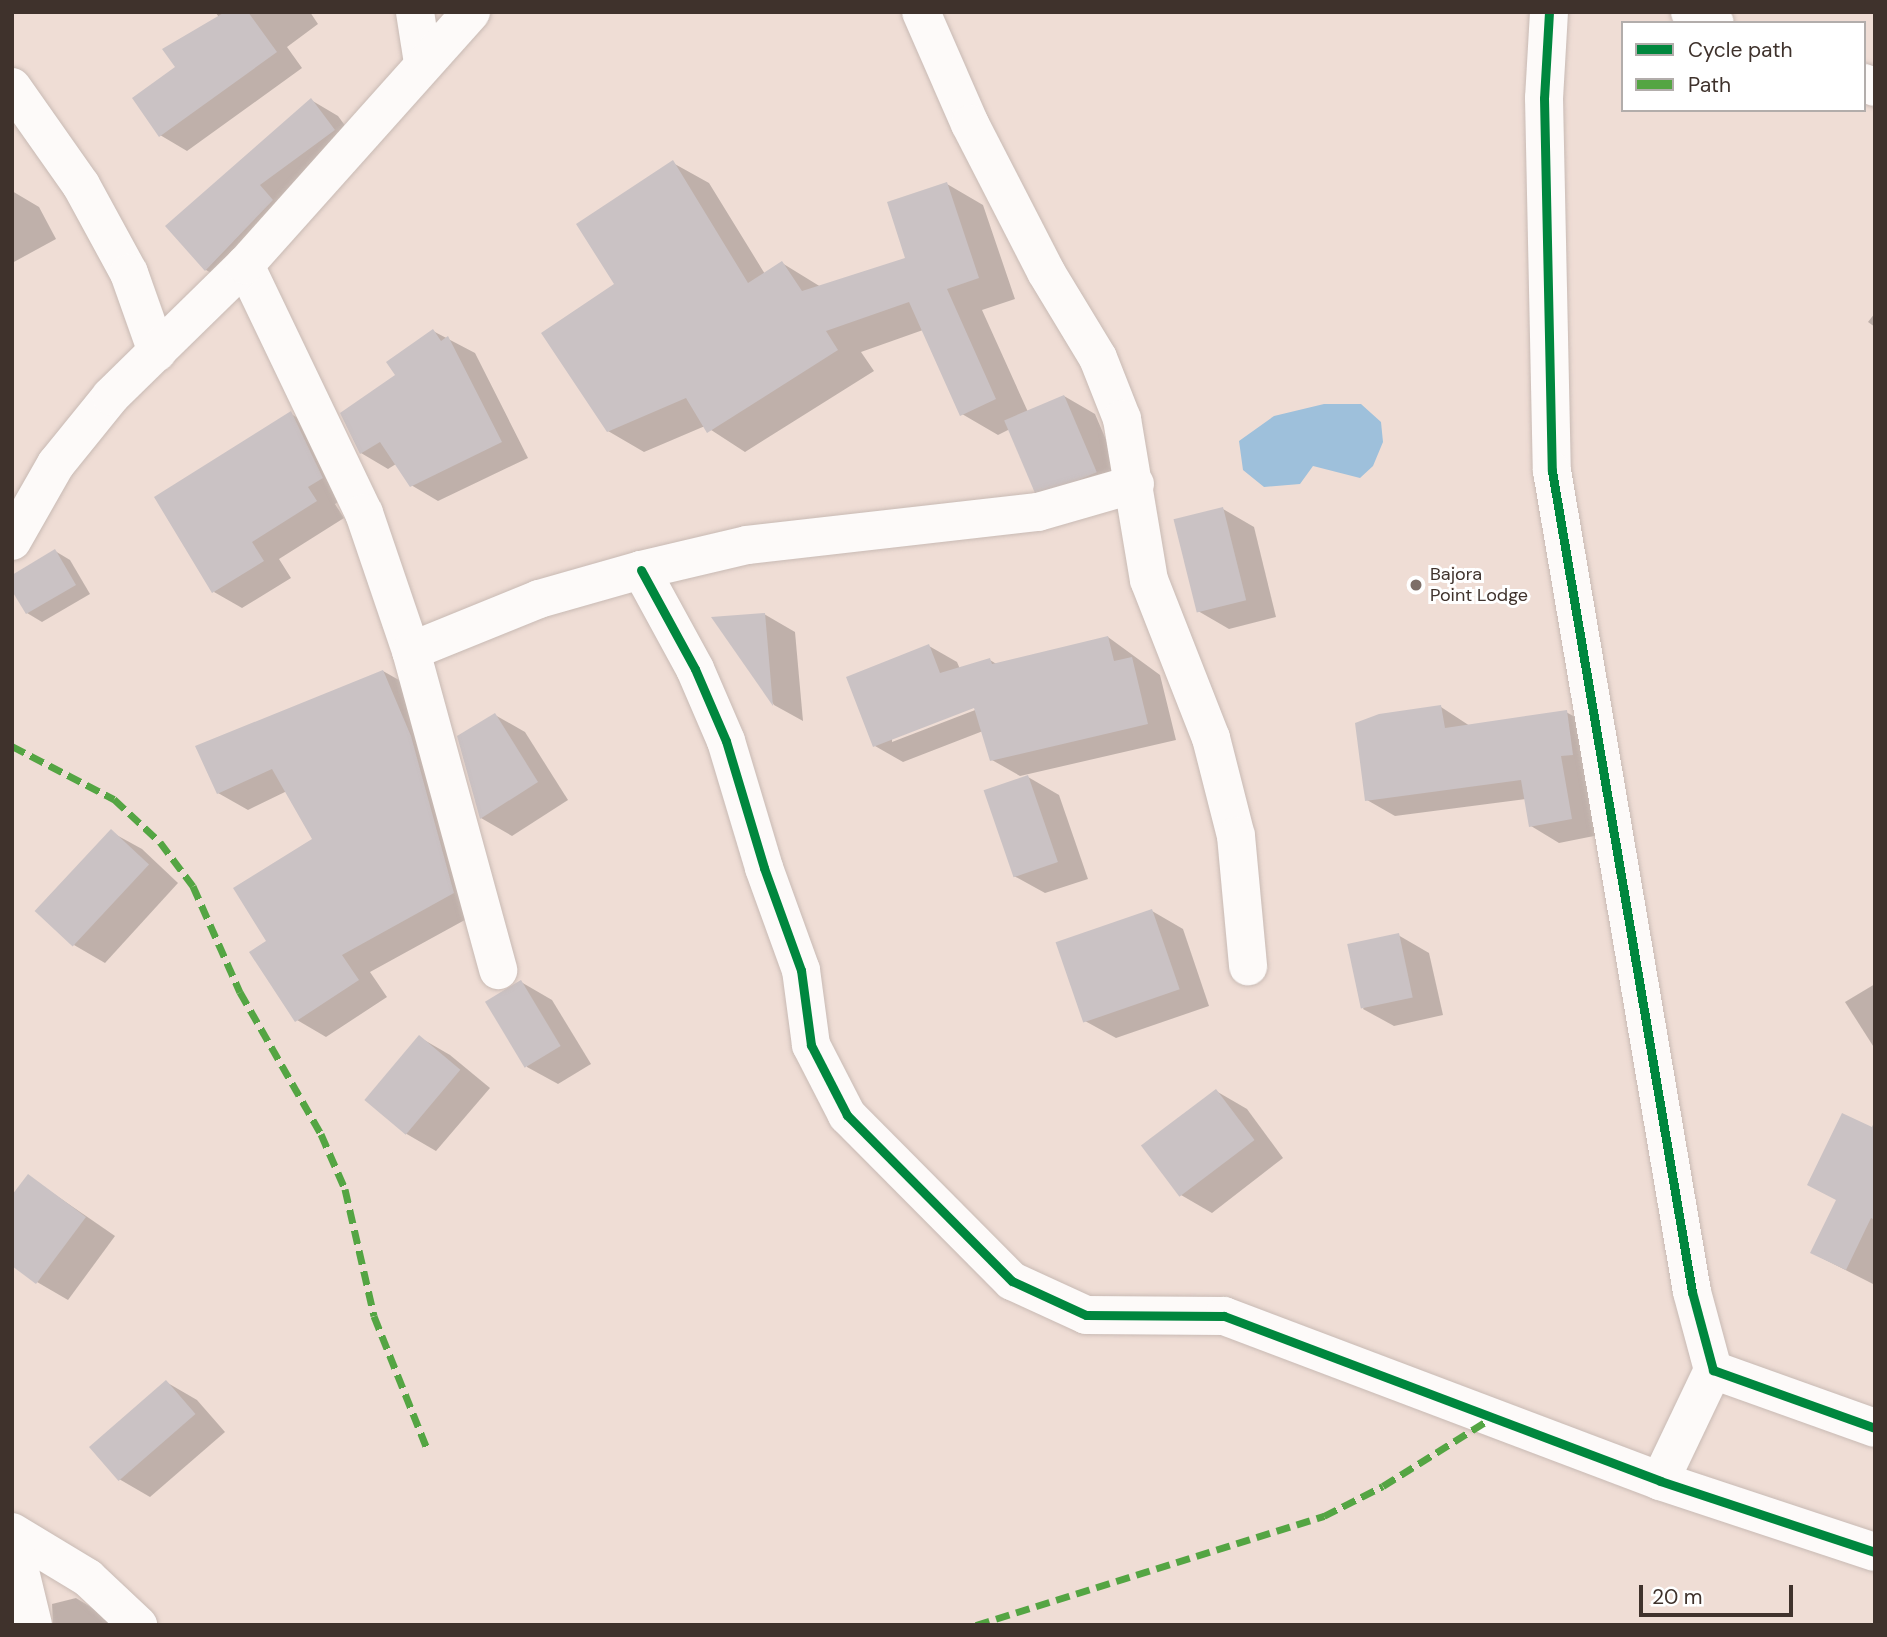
<!DOCTYPE html>
<style>
body{margin:0}
#map{position:relative;width:1887px;height:1637px;overflow:hidden;background:#efddd5;font-family:"DM Sans",sans-serif}
div>[style]{position:absolute}
.water>*{inset:0;background:#9ec0db}
.shadow>*{inset:0;background:#0003}
.building>*{inset:0;background:#cac2c4;transform-origin:0 0}
.roads{filter:drop-shadow(0 0 2px #c8bab4) drop-shadow(0 0 2px #c8bab4)}
.minor>*{height:38px;margin:-19px;padding:0 19px;transform-origin:19px;border-radius:19px;background:#fdfaf9}
.quiet>*{height:7px;margin-top:-3.5px;transform-origin:0;background:repeating-linear-gradient(90deg,#54a543 0 14px,transparent 0 21px)}
.cycleway>*{height:9px;margin:-4.5px;padding:0 4.5px;transform-origin:4.5px;border-radius:4.5px;background:#00873e}
.dots>*{width:19px;height:19px;translate:-50% -50%;box-sizing:border-box;border:4px solid #fff;border-radius:50%}
span{translate:-50% -50%;white-space:nowrap;text-align:center;line-height:1.15;-webkit-text-stroke:6px #fff;paint-order:stroke}
.poi-label{font-size:18px;color:#3f322c}
.left{translate:0 -50%;text-align:left}
.frame{position:absolute;inset:0;border:14px solid #3f322c;pointer-events:none}
.legend{position:absolute;left:1621px;top:21px;width:245px;height:91px;box-sizing:border-box;background:#fff;border:2px solid #b2adab;margin:0;padding:9px 12px;list-style:none;font-size:21px;color:#3f322c}
.legend li{display:flex;align-items:center;gap:14px;height:35px}
.legend b{width:35px;border:2px solid #b2adab}
.scale{position:absolute;left:1639px;top:1585px;width:154px;height:32px;box-sizing:border-box;border:4px solid #3f322c;border-top:0;padding-left:9px;font-size:21px;line-height:24px;white-space:nowrap;color:#3f322c;-webkit-text-stroke:5px #fff;paint-order:stroke}
</style>
<div id="map">
<div class="water">
<div style="clip-path:polygon(1324px 404px,1361px 404px,1381px 422px,1383px 442px,1373px 466px,1360px 478px,1313px 466px,1300px 484px,1264px 487px,1243px 470px,1239px 441px,1274px 416px)"></div>
</div>
<div class="shadow">
<div style="clip-path:polygon(215px 12px,310px 12px,318px 24px,287px 47px,302px 68px,187px 151px,160px 135px,178px 67px,219px 17px)"></div>
<div style="clip-path:polygon(311px 100px,338px 116px,361px 147px,234px 286px,206px 270px,168px 226px)"></div>
<div style="clip-path:polygon(673px 163px,709px 183px,765px 274px,782px 263px,821px 287px,907px 259px,947px 184px,983px 205px,1015px 299px,982px 310px,1028px 412px,1064px 396px,1095px 414px,1127px 489px,1067px 507px,1036px 489px,1010px 429px,998px 435px,962px 414px,923px 330px,861px 352px,874px 371px,745px 452px,705px 426px,644px 452px,608px 431px,616px 284px)"></div>
<div style="clip-path:polygon(12px 191px,39px 207px,56px 239px,12px 263px)"></div>
<div style="clip-path:polygon(1875px 313px,1875px 327px,1868px 322px)"></div>
<div style="clip-path:polygon(433px 331px,475px 353px,528px 458px,438px 501px,411px 485px,396px 464px,388px 469px,361px 453px,343px 414px,398px 375px)"></div>
<div style="clip-path:polygon(291px 414px,319px 430px,350px 494px,335px 504px,344px 518px,279px 559px,291px 578px,242px 608px,214px 592px)"></div>
<div style="clip-path:polygon(1223px 509px,1254px 527px,1276px 617px,1229px 629px,1198px 611px)"></div>
<div style="clip-path:polygon(55px 551px,70px 560px,90px 594px,42px 622px,27px 613px)"></div>
<div style="clip-path:polygon(764px 614px,795px 632px,803px 721px,774px 705px,714px 619px)"></div>
<div style="clip-path:polygon(evenodd,1108px 637px,1160px 675px,1176px 740px,1020px 776px,992px 760px,983px 731px,903px 762px,875px 746px,929px 646px,957px 662px,960px 669px,990px 660px,998px 665px,1108px 637px,982px 703px,983px 707px,892px 742px,892px 738px,982px 703px)"></div>
<div style="clip-path:polygon(383px 671px,413px 688px,483px 910px,370px 972px,387px 997px,326px 1037px,297px 1020px,268px 942px,314px 839px,287px 791px,248px 810px,218px 793px)"></div>
<div style="clip-path:polygon(1441px 707px,1470px 726px,1566px 712px,1595px 728px,1599px 835px,1559px 843px,1531px 826px,1526px 799px,1395px 816px,1367px 800px)"></div>
<div style="clip-path:polygon(495px 715px,525px 732px,568px 800px,512px 836px,481px 818px)"></div>
<div style="clip-path:polygon(1028px 777px,1059px 795px,1088px 879px,1045px 893px,1014px 876px)"></div>
<div style="clip-path:polygon(111px 832px,142px 849px,178px 883px,105px 963px,74px 945px)"></div>
<div style="clip-path:polygon(1152px 911px,1183px 929px,1209px 1006px,1116px 1038px,1085px 1021px)"></div>
<div style="clip-path:polygon(1398px 935px,1429px 953px,1443px 1015px,1394px 1026px,1363px 1009px)"></div>
<div style="clip-path:polygon(521px 982px,552px 1000px,591px 1064px,558px 1084px,527px 1067px)"></div>
<div style="clip-path:polygon(1875px 984px,1875px 1049px,1845px 1002px)"></div>
<div style="clip-path:polygon(419px 1037px,450px 1055px,490px 1088px,436px 1151px,405px 1133px,366px 1100px)"></div>
<div style="clip-path:polygon(1216px 1091px,1247px 1109px,1283px 1158px,1212px 1213px,1181px 1195px)"></div>
<div style="clip-path:polygon(1875px 1130px,1875px 1285px,1812px 1253px)"></div>
<div style="clip-path:polygon(28px 1176px,115px 1236px,68px 1300px,37px 1282px)"></div>
<div style="clip-path:polygon(166px 1382px,197px 1400px,225px 1432px,150px 1497px,119px 1479px)"></div>
<div style="clip-path:polygon(76px 1598px,107px 1617px,116px 1625px,53px 1625px,52px 1604px)"></div>
</div>
<div class="building">
<div style="clip-path:polygon(225px 12px,248px 12px,277px 52px,159px 137px,132px 98px,175px 67px,162px 49px)"></div>
<div style="clip-path:polygon(311px 98px,335px 130px,260px 185px,273px 200px,205px 271px,165px 226px)"></div>
<div style="clip-path:polygon(673px 160px,748px 283px,782px 261px,802px 291px,905px 258px,887px 202px,947px 182px,979px 278px,947px 289px,996px 399px,960px 416px,909px 302px,826px 331px,838px 350px,707px 433px,686px 398px,607px 432px,541px 333px,614px 284px,576px 224px)"></div>
<div style="clip-path:polygon(433px 329px,441px 341px,448px 336px,502px 442px,410px 487px,380px 442px,360px 454px,340px 413px,395px 375px,386px 362px)"></div>
<div style="left:1064px;top:395px;width:84px;height:65px;rotate:67deg"></div>
<div style="clip-path:polygon(291px 411px,323px 478px,308px 487px,317px 501px,252px 542px,264px 561px,212px 593px,154px 497px)"></div>
<div style="left:1223px;top:507px;width:96px;height:51px;rotate:76deg"></div>
<div style="clip-path:polygon(55px 549px,76px 585px,26px 614px,12px 591px,12px 575px)"></div>
<div style="clip-path:polygon(765px 613px,773px 706px,711px 617px)"></div>
<div style="clip-path:polygon(1108px 636px,1114px 661px,1132px 657px,1148px 724px,990px 761px,974px 708px,873px 747px,846px 677px,929px 644px,940px 673px,990px 658px,992px 664px)"></div>
<div style="clip-path:polygon(383px 670px,411px 736px,454px 893px,342px 955px,359px 980px,295px 1022px,249px 952px,266px 941px,233px 888px,312px 839px,272px 769px,217px 794px,195px 746px)"></div>
<div style="clip-path:polygon(1441px 705px,1445px 728px,1567px 710px,1573px 755px,1561px 756px,1572px 819px,1529px 827px,1521px 780px,1365px 801px,1355px 723px,1379px 714px)"></div>
<div style="clip-path:polygon(495px 713px,538px 782px,480px 819px,457px 736px)"></div>
<div style="left:1028px;top:775px;width:92px;height:47px;rotate:71deg"></div>
<div style="left:111px;top:829px;width:52px;height:112px;rotate:43deg"></div>
<div style="left:1152px;top:909px;width:85px;height:102px;rotate:71deg"></div>
<div style="left:1399px;top:933px;width:66px;height:53px;rotate:78deg"></div>
<div style="left:521px;top:980px;width:77px;height:42px;rotate:59deg"></div>
<div style="left:419px;top:1035px;width:54px;height:85px;rotate:40deg"></div>
<div style="left:1216px;top:1089px;width:64px;height:94px;rotate:53deg"></div>
<div style="clip-path:polygon(1842px 1113px,1872px 1127px,1875px 1120px,1875px 1220px,1871px 1218px,1846px 1270px,1810px 1253px,1836px 1200px,1807px 1185px)"></div>
<div style="clip-path:polygon(28px 1174px,86px 1217px,36px 1284px,12px 1266px,12px 1195px)"></div>
<div style="left:166px;top:1380px;width:45px;height:102px;rotate:49deg"></div>
</div>
<div class="roads">
<div class="minor">
<div style="left:415px;top:12px;width:52px;rotate:81.1deg"></div>
<div style="left:921px;top:12px;width:122px;rotate:66.4deg"></div>
<div style="left:970px;top:124px;width:166px;rotate:62.8deg"></div>
<div style="left:1046px;top:272px;width:100px;rotate:58.8deg"></div>
<div style="left:1098px;top:358px;width:66px;rotate:68.5deg"></div>
<div style="left:1122px;top:419px;width:163px;rotate:80.5deg"></div>
<div style="left:1149px;top:580px;width:170px;rotate:68.6deg"></div>
<div style="left:1211px;top:738px;width:101px;rotate:75.7deg"></div>
<div style="left:1236px;top:836px;width:131px;rotate:84.7deg"></div>
<div style="left:1549px;top:12px;width:86px;rotate:93.3deg"></div>
<div style="left:1544px;top:98px;width:373px;rotate:88.8deg"></div>
<div style="left:1552px;top:471px;width:833px;rotate:80.32deg"></div>
<div style="left:1692px;top:1292px;width:81px;rotate:74.9deg"></div>
<div style="left:1713px;top:1370px;width:172px;rotate:19.7deg"></div>
<div style="left:1690px;top:12px;width:27px;rotate:24deg"></div>
<div style="left:1864px;top:83px;width:12px;rotate:20deg"></div>
<div style="left:12px;top:87px;width:120px;rotate:54.9deg"></div>
<div style="left:81px;top:185px;width:100px;rotate:61.4deg"></div>
<div style="left:129px;top:273px;width:84px;rotate:70.5deg"></div>
<div style="left:245px;top:265px;width:275px;rotate:64.4deg"></div>
<div style="left:364px;top:513px;width:146px;rotate:71.2deg"></div>
<div style="left:411px;top:651px;width:331px;rotate:74.7deg"></div>
<div style="left:12px;top:541px;width:89px;rotate:-60.3deg"></div>
<div style="left:56px;top:464px;width:87px;rotate:-51deg"></div>
<div style="left:111px;top:396px;width:187px;rotate:-44.4deg"></div>
<div style="left:245px;top:265px;width:339px;rotate:-48.2deg"></div>
<div style="left:641px;top:570px;width:113px;rotate:61.4deg"></div>
<div style="left:695px;top:669px;width:78px;rotate:66.7deg"></div>
<div style="left:726px;top:741px;width:133px;rotate:73.3deg"></div>
<div style="left:764px;top:868px;width:109px;rotate:70.1deg"></div>
<div style="left:801px;top:970px;width:76px;rotate:82.4deg"></div>
<div style="left:811px;top:1045px;width:79px;rotate:62.8deg"></div>
<div style="left:847px;top:1115px;width:234px;rotate:45.2deg"></div>
<div style="left:1012px;top:1281px;width:81px;rotate:24.7deg"></div>
<div style="left:1086px;top:1315px;width:138px;rotate:0.4deg"></div>
<div style="left:1224px;top:1316px;width:466px;rotate:20.7deg"></div>
<div style="left:1660px;top:1481px;width:226px;rotate:18.3deg"></div>
<div style="left:411px;top:651px;width:138px;rotate:-22.1deg"></div>
<div style="left:539px;top:599px;width:106px;rotate:-15.9deg"></div>
<div style="left:641px;top:570px;width:109px;rotate:-13.3deg"></div>
<div style="left:747px;top:545px;width:293px;rotate:-6.5deg"></div>
<div style="left:1038px;top:512px;width:101px;rotate:-16.1deg"></div>
<div style="left:1660px;top:1481px;width:123px;rotate:-64.5deg"></div>
<div style="left:12px;top:1532px;width:89px;rotate:31.2deg"></div>
<div style="left:88px;top:1578px;width:69px;rotate:43.2deg"></div>
<div style="left:12px;top:1538px;width:89px;rotate:76.4deg"></div>
</div>
</div>
<div class="quiet">
<div style="left:12px;top:746px;width:115px;rotate:27.5deg"></div>
<div style="left:114px;top:799px;width:63px;rotate:43.1deg"></div>
<div style="left:160px;top:842px;width:55px;rotate:53.1deg"></div>
<div style="left:193px;top:886px;width:116px;rotate:66.1deg"></div>
<div style="left:240px;top:992px;width:163px;rotate:60.3deg"></div>
<div style="left:321px;top:1134px;width:60px;rotate:66.4deg"></div>
<div style="left:345px;top:1189px;width:130px;rotate:77.1deg"></div>
<div style="left:374px;top:1316px;width:145px;rotate:68.2deg"></div>
<div style="left:976px;top:1625px;width:365px;rotate:-17.4deg"></div>
<div style="left:1324px;top:1516px;width:66px;rotate:-27deg"></div>
<div style="left:1383px;top:1486px;width:130px;rotate:-32.1deg"></div>
</div>
<div class="cycleway">
<div style="left:1549px;top:12px;width:86px;rotate:93.3deg"></div>
<div style="left:1544px;top:98px;width:373px;rotate:88.8deg"></div>
<div style="left:1552px;top:471px;width:833px;rotate:80.32deg"></div>
<div style="left:1692px;top:1292px;width:81px;rotate:74.9deg"></div>
<div style="left:1713px;top:1370px;width:172px;rotate:19.7deg"></div>
<div style="left:641px;top:570px;width:113px;rotate:61.4deg"></div>
<div style="left:695px;top:669px;width:78px;rotate:66.7deg"></div>
<div style="left:726px;top:741px;width:133px;rotate:73.3deg"></div>
<div style="left:764px;top:868px;width:109px;rotate:70.1deg"></div>
<div style="left:801px;top:970px;width:76px;rotate:82.4deg"></div>
<div style="left:811px;top:1045px;width:79px;rotate:62.8deg"></div>
<div style="left:847px;top:1115px;width:234px;rotate:45.2deg"></div>
<div style="left:1012px;top:1281px;width:81px;rotate:24.7deg"></div>
<div style="left:1086px;top:1315px;width:138px;rotate:0.4deg"></div>
<div style="left:1224px;top:1316px;width:466px;rotate:20.7deg"></div>
<div style="left:1660px;top:1481px;width:226px;rotate:18.3deg"></div>
</div>
<div class="dots">
<div style="left:1416px;top:585px;background:#7d6e67"></div>
</div>
<div class="poi-label">
<span class="left" style="left:1430px;top:585px">Bajora<br>Point Lodge</span>
</div>
<div class="frame"></div>
<ul class="legend">
<li><b style="height:9px;background:#00873e"></b>Cycle path</li>
<li><b style="height:9px;background:#54a543"></b>Path</li>
</ul>
<div class="scale">20 m</div>
</div>
